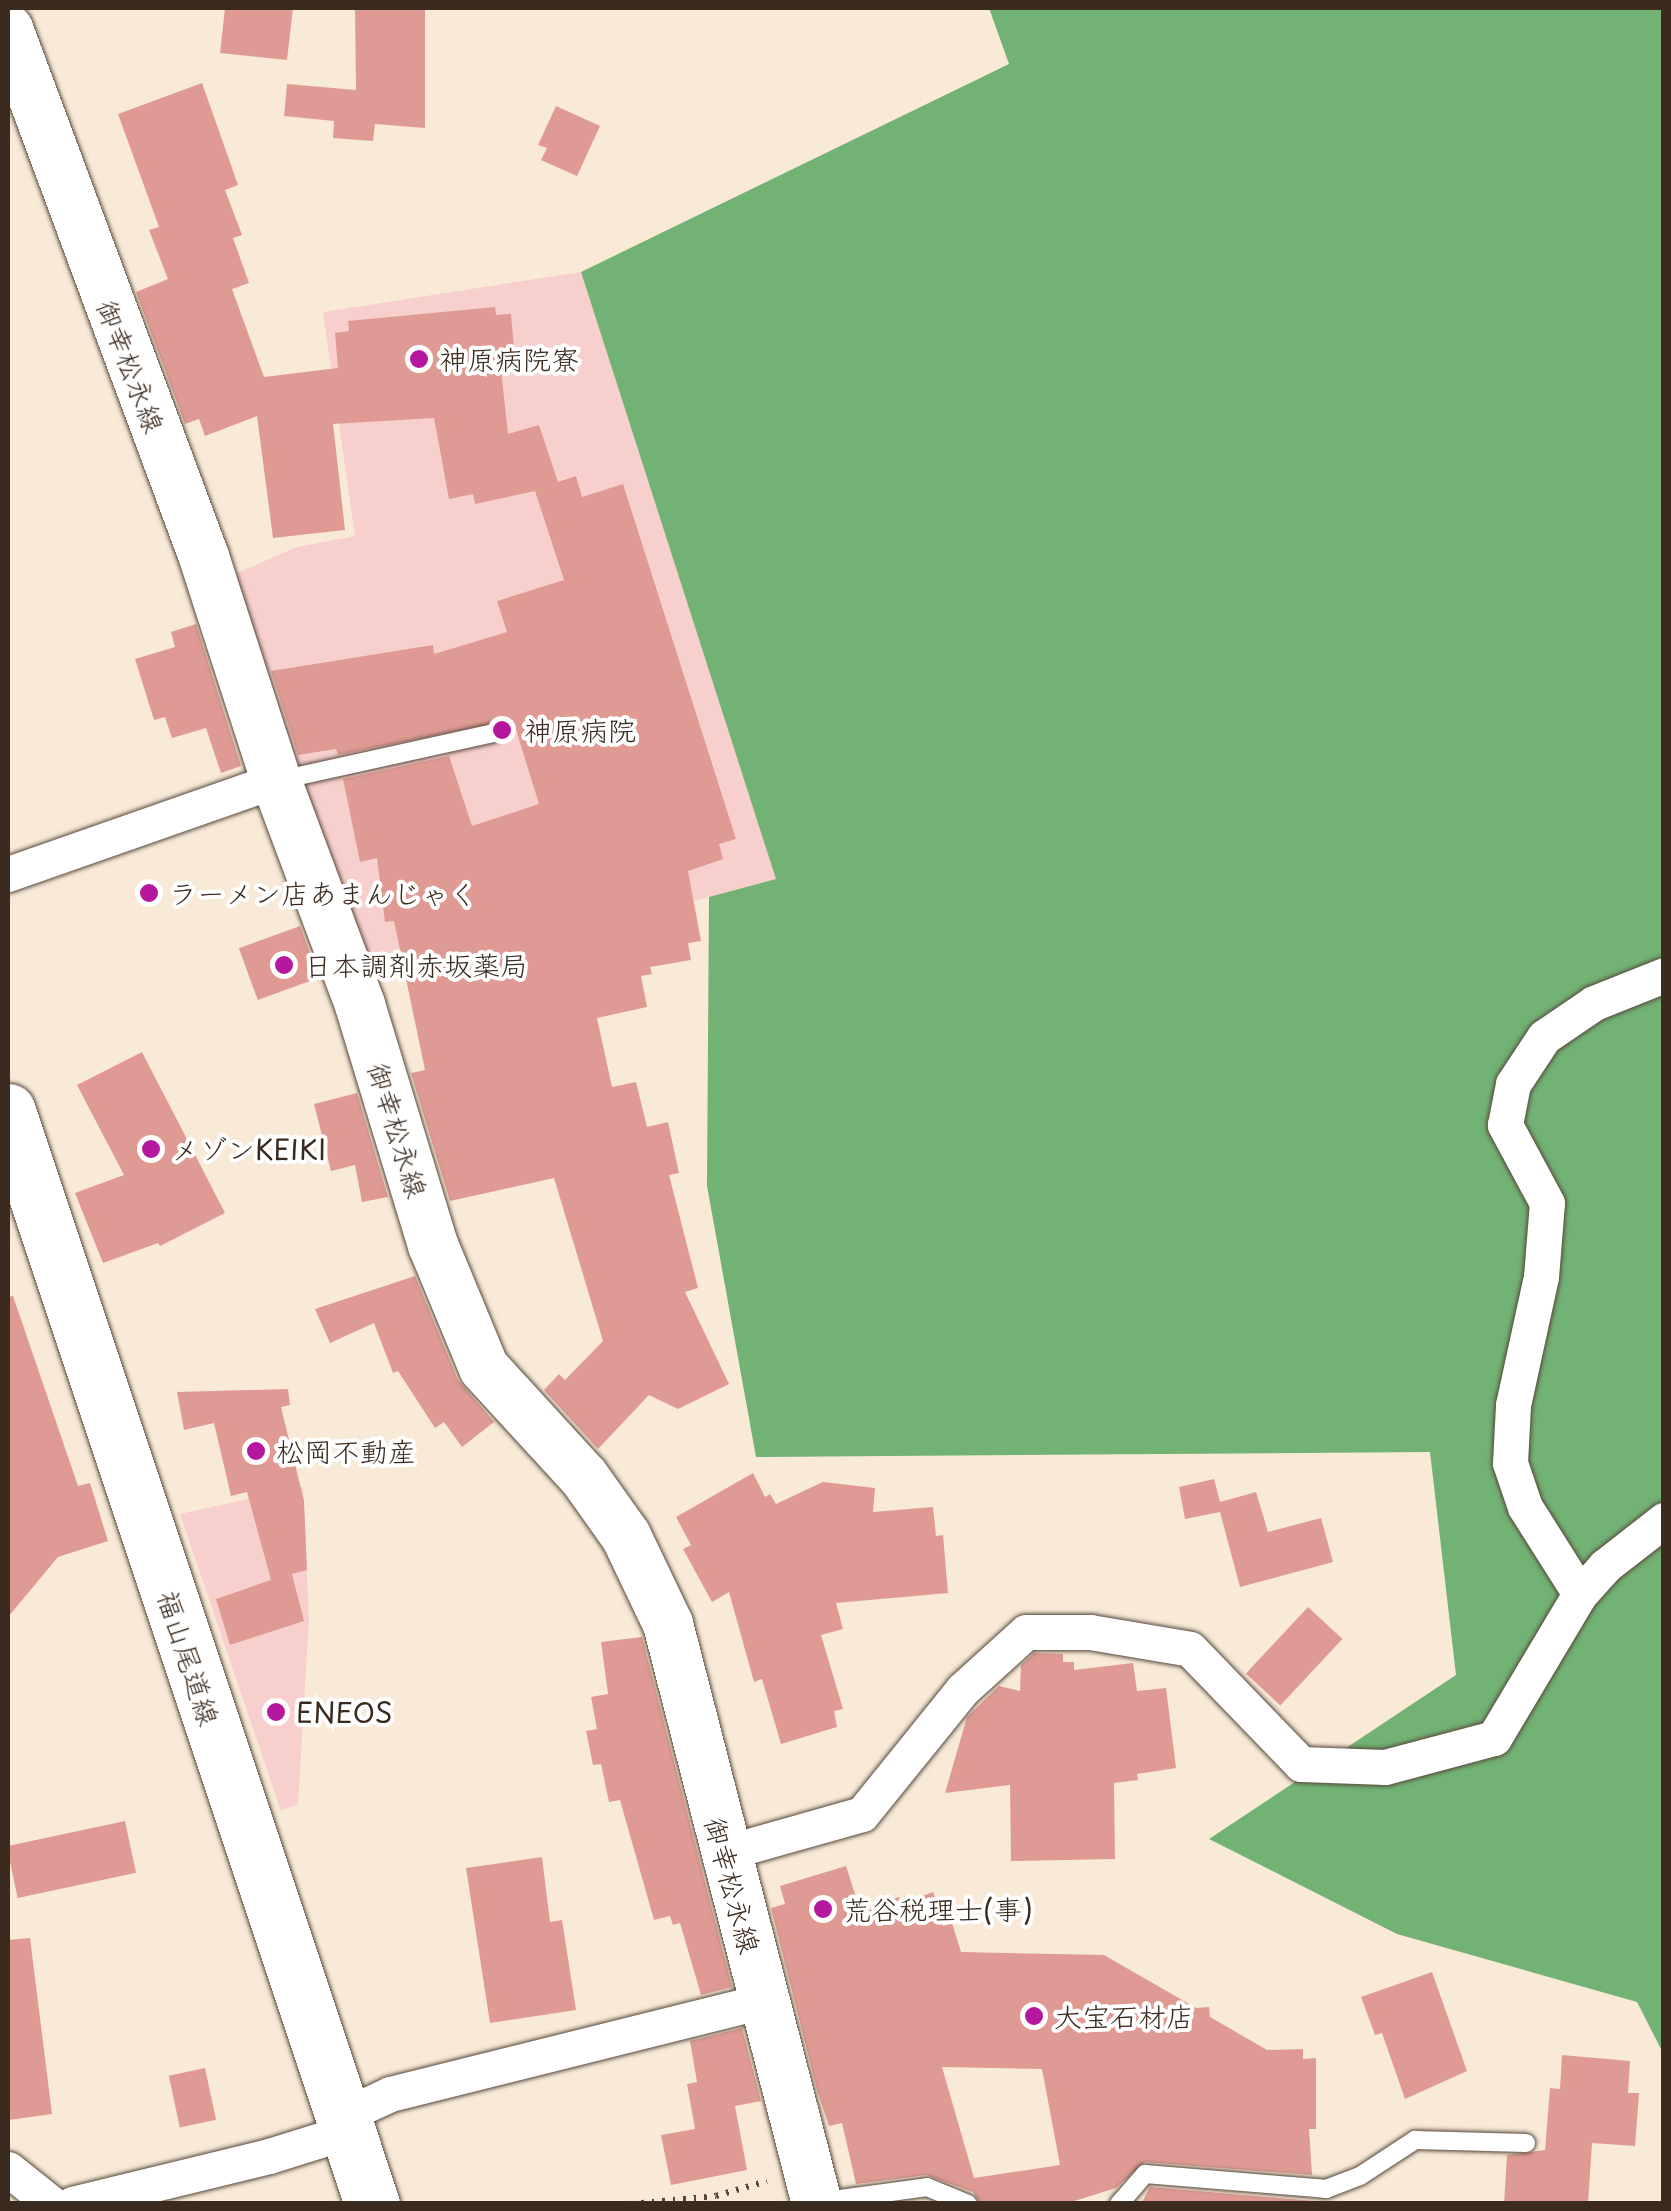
<!DOCTYPE html>
<meta charset="utf-8">
<style>
body{margin:0}
#map{position:relative;width:1671px;height:2211px;overflow:hidden;background:#f8ead7;font-family:"Playpen Sans","Klee One",sans-serif}
div>[style]{position:absolute}
.built>*{inset:0;background:#f7d0cd}
.forest>*{inset:0;background:#72b275}
.building>*{inset:0;background:#df9b93;transform-origin:0 0}
.path>*{height:6px;margin-top:-3px;transform-origin:0;background:repeating-linear-gradient(90deg,#57473a 0 2.5px,transparent 0 10.5px)}
.roads{filter:drop-shadow(0 0 2px #57473a) drop-shadow(0 0 2px #57473a)}
.service>*{height:18px;margin:-9px;padding:0 9px;transform-origin:9px;border-radius:9px;background:#fff}
.minor>*{height:35px;margin:-17.5px;padding:0 17.5px;transform-origin:17.5px;border-radius:17.5px;background:#fff}
.secondary>*{height:50px;margin:-25px;padding:0 25px;transform-origin:25px;border-radius:25px;background:#fff}
.primary>*{height:55px;margin:-27.5px;padding:0 27.5px;transform-origin:27.5px;border-radius:27.5px;background:#fff}
.dots>*{width:28px;height:28px;translate:-50% -50%;box-sizing:border-box;border:5px solid #fff;border-radius:50%}
span{translate:-50% -50%;white-space:nowrap;text-align:center;line-height:1.15;-webkit-text-stroke:8px #fff;paint-order:stroke}
.poi-label{font-size:28px;color:#3b2a1e}
.left{translate:0 -50%;text-align:left}
.street-label{font-size:28px;color:#3b2a1e}
.frame{position:absolute;inset:0;border:10px solid #3b2a1e;pointer-events:none}
</style>
<div id="map">
<div class="built">
<div style="clip-path:polygon(581px 272px,777px 880px,369px 982px,221px 580px,297px 547px,355px 536px,323px 312px)"></div>
<div style="clip-path:polygon(303px 1487px,309px 1620px,298px 1804px,281px 1811px,180px 1514px)"></div>
</div>
<div class="forest">
<div style="clip-path:polygon(989px 8px,1663px 8px,1663px 2053px,1637px 2002px,1397px 1934px,1209px 1839px,1456px 1675px,1430px 1452px,756px 1457px,707px 1186px,709px 897px,776px 879px,581px 272px,1009px 64px)"></div>
</div>
<div class="building">
<div style="clip-path:polygon(225px 8px,293px 8px,287px 60px,220px 53px)"></div>
<div style="clip-path:polygon(355px 8px,425px 8px,425px 128px,375px 124px,373px 141px,333px 138px,334px 121px,284px 116px,287px 84px,356px 90px)"></div>
<div style="clip-path:polygon(202px 83px,238px 185px,225px 190px,242px 235px,233px 238px,249px 283px,232px 289px,264px 377px,338px 368px,335px 333px,349px 331px,348px 321px,495px 307px,496px 315px,511px 314px,514px 349px,499px 351px,508px 434px,539px 425px,558px 482px,576px 476px,582px 497px,623px 484px,736px 839px,719px 844px,723px 859px,688px 871px,701px 941px,688px 943px,691px 960px,650px 967px,652px 974px,641px 976px,647px 1007px,597px 1018px,612px 1087px,636px 1082px,647px 1127px,668px 1122px,679px 1173px,669px 1175px,698px 1288px,685px 1292px,729px 1384px,678px 1409px,649px 1395px,598px 1449px,544px 1390px,559px 1374px,565px 1380px,603px 1341px,554px 1178px,450px 1201px,411px 1073px,425px 1070px,394px 921px,385px 922px,377px 858px,360px 862px,343px 779px,449px 756px,472px 826px,539px 804px,513px 720px,338px 755px,336px 749px,298px 755px,271px 671px,433px 645px,434px 654px,507px 632px,497px 601px,564px 580px,535px 491px,475px 504px,473px 494px,449px 499px,434px 418px,333px 424px,345px 530px,273px 538px,257px 416px,205px 436px,199px 419px,185px 424px,136px 292px,168px 279px,149px 230px,159px 227px,118px 114px)"></div>
<div style="clip-path:polygon(556px 106px,600px 126px,577px 176px,541px 160px,547px 148px,538px 145px)"></div>
<div style="clip-path:polygon(196px 624px,241px 766px,221px 773px,206px 728px,172px 738px,165px 717px,154px 720px,135px 659px,175px 647px,171px 632px)"></div>
<div style="left:300px;top:926px;width:55px;height:65px;rotate:70deg"></div>
<div style="clip-path:polygon(142px 1052px,225px 1213px,160px 1246px,158px 1243px,103px 1263px,75px 1193px,124px 1175px,77px 1085px)"></div>
<div style="clip-path:polygon(357px 1093px,388px 1197px,362px 1202px,355px 1165px,331px 1171px,314px 1104px)"></div>
<div style="clip-path:polygon(415px 1276px,458px 1380px,494px 1422px,462px 1447px,444px 1422px,435px 1428px,398px 1371px,393px 1373px,374px 1323px,330px 1343px,315px 1309px)"></div>
<div style="clip-path:polygon(13px 1296px,78px 1486px,90px 1483px,108px 1541px,58px 1557px,8px 1617px,8px 1297px)"></div>
<div style="clip-path:polygon(288px 1389px,290px 1405px,281px 1407px,304px 1501px,307px 1570px,292px 1574px,304px 1621px,230px 1645px,216px 1599px,271px 1580px,247px 1492px,231px 1496px,214px 1423px,184px 1430px,177px 1392px)"></div>
<div style="clip-path:polygon(753px 1473px,765px 1497px,770px 1494px,776px 1504px,823px 1482px,875px 1488px,873px 1512px,933px 1507px,936px 1536px,943px 1535px,948px 1593px,836px 1603px,843px 1629px,821px 1635px,843px 1709px,834px 1711px,837px 1727px,781px 1744px,762px 1679px,754px 1682px,729px 1592px,712px 1602px,683px 1549px,691px 1545px,676px 1517px)"></div>
<div style="clip-path:polygon(1214px 1479px,1220px 1502px,1256px 1492px,1268px 1532px,1321px 1518px,1333px 1562px,1240px 1587px,1220px 1512px,1185px 1519px,1179px 1487px)"></div>
<div style="left:1308px;top:1607px;width:47px;height:91px;rotate:43deg"></div>
<div style="clip-path:polygon(642px 1637px,732px 1987px,701px 1995px,680px 1923px,673px 1925px,670px 1916px,654px 1920px,620px 1800px,609px 1802px,601px 1764px,593px 1765px,586px 1731px,597px 1729px,591px 1697px,608px 1694px,601px 1642px)"></div>
<div style="clip-path:polygon(1034px 1653px,1063px 1654px,1063px 1662px,1074px 1662px,1074px 1670px,1133px 1663px,1137px 1691px,1166px 1688px,1176px 1768px,1137px 1774px,1138px 1780px,1114px 1783px,1115px 1859px,1011px 1861px,1010px 1785px,945px 1793px,967px 1717px,999px 1686px,1020px 1691px,1021px 1665px)"></div>
<div style="left:125px;top:1821px;width:53px;height:121px;rotate:78deg"></div>
<div style="clip-path:polygon(542px 1857px,550px 1922px,562px 1920px,576px 2010px,490px 2023px,466px 1868px)"></div>
<div style="clip-path:polygon(evenodd,846px 1866px,860px 1910px,899px 1897px,901px 1904px,933px 1892px,943px 1926px,952px 1923px,961px 1952px,1104px 1955px,1196px 2008px,1209px 2007px,1210px 2017px,1267px 2050px,1303px 2049px,1303px 2059px,1316px 2058px,1316px 2129px,1309px 2129px,1312px 2175px,1145px 2162px,1116px 2188px,1065px 2204px,980px 2204px,973px 2192px,926px 2175px,856px 2184px,842px 2123px,829px 2126px,817px 2090px,771px 1908px,785px 1904px,780px 1886px,846px 1866px,942px 2067px,1042px 2069px,1060px 2165px,974px 2178px,942px 2067px)"></div>
<div style="clip-path:polygon(30px 1938px,52px 2114px,8px 2120px,8px 1940px)"></div>
<div style="clip-path:polygon(1432px 1972px,1467px 2071px,1405px 2099px,1382px 2033px,1375px 2035px,1361px 1997px)"></div>
<div style="clip-path:polygon(742px 2028px,761px 2101px,735px 2106px,747px 2170px,671px 2185px,661px 2135px,695px 2129px,687px 2084px,697px 2082px,690px 2041px)"></div>
<div style="clip-path:polygon(1562px 2055px,1630px 2061px,1628px 2093px,1639px 2093px,1635px 2146px,1592px 2143px,1588px 2204px,1504px 2204px,1507px 2155px,1545px 2150px,1550px 2088px,1560px 2089px)"></div>
<div style="left:205px;top:2068px;width:53px;height:37px;rotate:78deg"></div>
<div style="clip-path:polygon(1150px 2187px,1314px 2201px,1314px 2204px,1141px 2204px)"></div>
</div>
<div class="path">
<div style="left:631px;top:2204px;width:85px;rotate:-5.4deg"></div>
<div style="left:716px;top:2196px;width:53px;rotate:-16.4deg"></div>
</div>
<div class="roads">
<div class="service">
<div style="left:280px;top:780px;width:219px;rotate:-12.4deg"></div>
<div style="left:818px;top:2202px;width:110px;rotate:-7.8deg"></div>
<div style="left:927px;top:2187px;width:44px;rotate:22.5deg"></div>
<div style="left:1119px;top:2204px;width:40px;rotate:-49deg"></div>
<div style="left:1145px;top:2174px;width:182px;rotate:4.7deg"></div>
<div style="left:1326px;top:2189px;width:36px;rotate:-21deg"></div>
<div style="left:1360px;top:2176px;width:66px;rotate:-33.2deg"></div>
<div style="left:1415px;top:2140px;width:111px;rotate:1.5deg"></div>
</div>
<div class="minor">
<div style="left:8px;top:874px;width:284px;rotate:-19.3deg"></div>
<div style="left:1580px;top:1594px;width:103px;rotate:-122.3deg"></div>
<div style="left:1525px;top:1507px;width:46px;rotate:-108.8deg"></div>
<div style="left:1510px;top:1463px;width:58px;rotate:-87deg"></div>
<div style="left:1513px;top:1405px;width:131px;rotate:-77.7deg"></div>
<div style="left:1541px;top:1277px;width:74px;rotate:-85.4deg"></div>
<div style="left:1547px;top:1203px;width:89px;rotate:-118.3deg"></div>
<div style="left:1505px;top:1125px;width:42px;rotate:-79deg"></div>
<div style="left:1513px;top:1084px;width:56px;rotate:-56.6deg"></div>
<div style="left:1544px;top:1037px;width:60px;rotate:-34.2deg"></div>
<div style="left:1594px;top:1003px;width:75px;rotate:-21.8deg"></div>
<div style="left:724px;top:1853px;width:143px;rotate:-15.8deg"></div>
<div style="left:862px;top:1814px;width:159px;rotate:-51.1deg"></div>
<div style="left:962px;top:1690px;width:86px;rotate:-42.2deg"></div>
<div style="left:1026px;top:1632px;width:64px"></div>
<div style="left:1090px;top:1632px;width:101px;rotate:9.6deg"></div>
<div style="left:1190px;top:1649px;width:160px;rotate:46deg"></div>
<div style="left:1301px;top:1764px;width:84px;rotate:2deg"></div>
<div style="left:1385px;top:1767px;width:113px;rotate:-14.9deg"></div>
<div style="left:1494px;top:1738px;width:168px;rotate:-59.2deg"></div>
<div style="left:1580px;top:1594px;width:38px;rotate:-48deg"></div>
<div style="left:1605px;top:1566px;width:75px;rotate:-37.9deg"></div>
<div style="left:8px;top:2169px;width:56px;rotate:38.5deg"></div>
<div style="left:72px;top:2204px;width:203px;rotate:-13.7deg"></div>
<div style="left:269px;top:2156px;width:81px;rotate:-17.3deg"></div>
<div style="left:346px;top:2132px;width:28px;rotate:-60deg"></div>
<div style="left:360px;top:2108px;width:33px;rotate:-25deg"></div>
<div style="left:390px;top:2094px;width:385px;rotate:-14deg"></div>
</div>
<div class="secondary">
<div style="left:8px;top:29px;width:563px;rotate:69.63deg"></div>
<div style="left:204px;top:557px;width:234px;rotate:72.1deg"></div>
<div style="left:276px;top:780px;width:240px;rotate:69.5deg"></div>
<div style="left:360px;top:1005px;width:251px;rotate:73.1deg"></div>
<div style="left:433px;top:1245px;width:133px;rotate:67.5deg"></div>
<div style="left:484px;top:1368px;width:148px;rotate:47.5deg"></div>
<div style="left:584px;top:1477px;width:72px;rotate:54.6deg"></div>
<div style="left:626px;top:1536px;width:98px;rotate:64.5deg"></div>
<div style="left:668px;top:1624px;width:599px;rotate:75.59deg"></div>
</div>
<div class="primary">
<div style="left:8px;top:1111px;width:1152px;rotate:71.58deg"></div>
</div>
</div>
<div class="dots">
<div style="left:419px;top:359px;background:#b5179e"></div>
<div style="left:502px;top:730px;background:#b5179e"></div>
<div style="left:149px;top:893px;background:#b5179e"></div>
<div style="left:284px;top:965px;background:#b5179e"></div>
<div style="left:151px;top:1149px;background:#b5179e"></div>
<div style="left:256px;top:1451px;background:#b5179e"></div>
<div style="left:276px;top:1712px;background:#b5179e"></div>
<div style="left:823px;top:1909px;background:#b5179e"></div>
<div style="left:1034px;top:2016px;background:#b5179e"></div>
</div>
<div class="poi-label">
<span class="left" style="left:439px;top:359px">神原病院寮</span>
<span class="left" style="left:524px;top:730px">神原病院</span>
<span class="left" style="left:169px;top:893px">ラーメン店あまんじゃく</span>
<span class="left" style="left:304px;top:965px">日本調剤赤坂薬局</span>
<span class="left" style="left:171px;top:1149px">メゾンKEIKI</span>
<span class="left" style="left:276px;top:1451px">松岡不動産</span>
<span class="left" style="left:296px;top:1712px">ENEOS</span>
<span class="left" style="left:843px;top:1909px">荒谷税理士(事)</span>
<span class="left" style="left:1054px;top:2016px">大宝石材店</span>
</div>
<div class="street-label">
<span style="left:131px;top:366px;rotate:69deg">御幸松永線</span>
<span style="left:398px;top:1130px;rotate:73deg">御幸松永線</span>
<span style="left:189px;top:1658px;rotate:72deg">福山尾道線</span>
<span style="left:733px;top:1885px;rotate:75deg">御幸松永線</span>
</div>
<div class="frame"></div>
</div>
